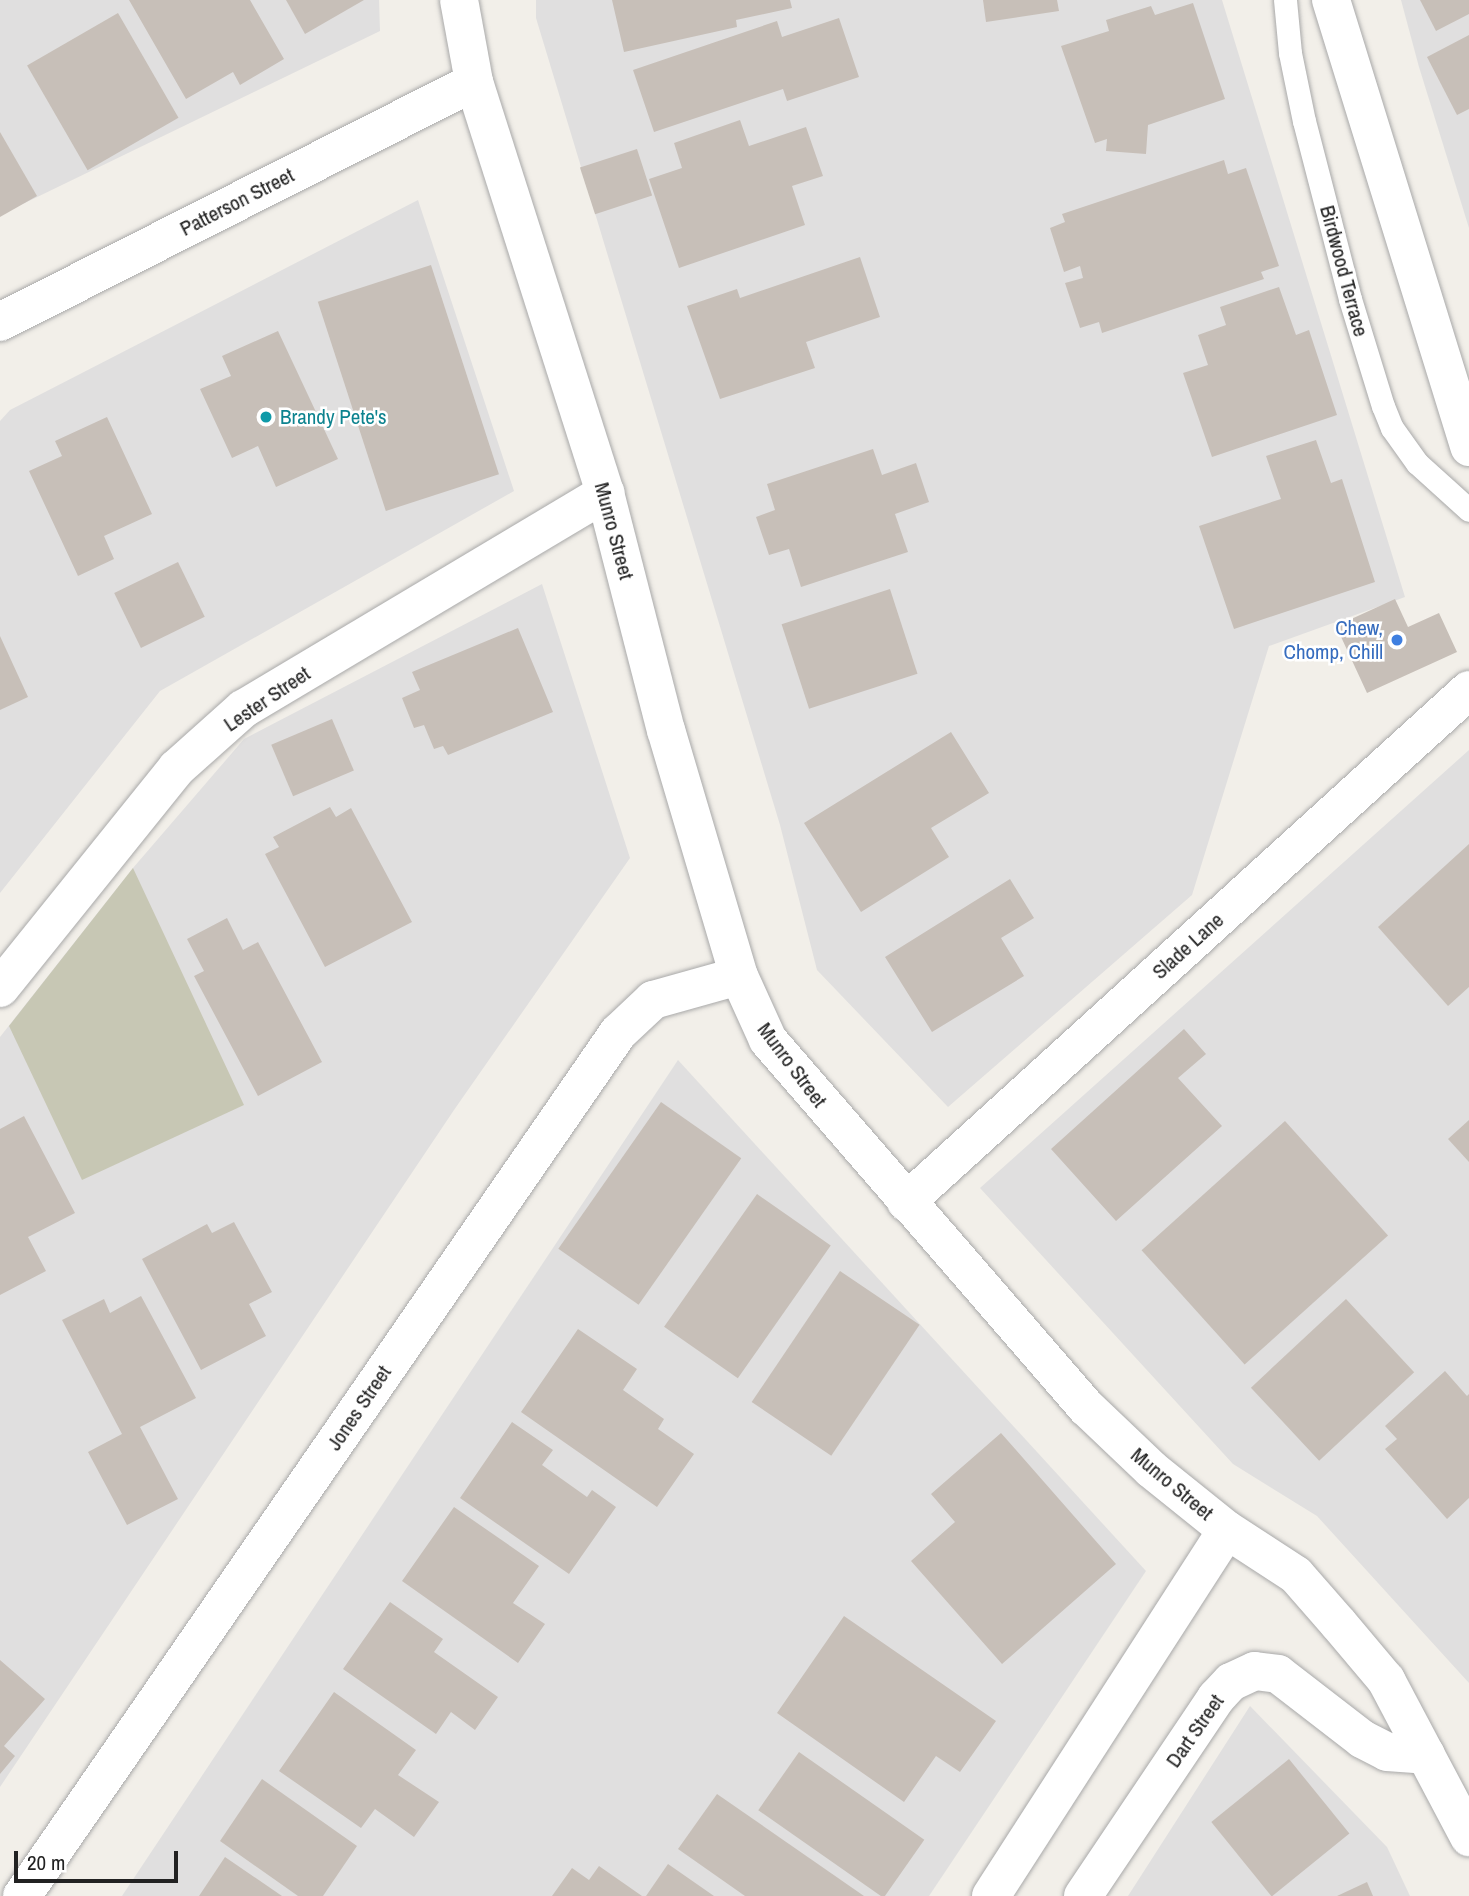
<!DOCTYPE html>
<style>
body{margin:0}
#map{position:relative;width:1469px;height:1896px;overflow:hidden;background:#f2efe9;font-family:"Archivo Narrow",sans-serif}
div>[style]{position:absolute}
.residential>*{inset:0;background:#e0dfdf}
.construction>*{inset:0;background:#c7c7b4}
.building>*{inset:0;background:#c7bfb8;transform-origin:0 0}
.roads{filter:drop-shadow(0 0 2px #a9a9a9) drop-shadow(0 0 2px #a9a9a9)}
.service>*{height:23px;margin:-11.5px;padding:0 11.5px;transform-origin:11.5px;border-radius:11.5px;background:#fff}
.minor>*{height:38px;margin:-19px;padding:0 19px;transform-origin:19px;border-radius:19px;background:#fff}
.tertiary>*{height:38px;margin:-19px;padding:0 19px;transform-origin:19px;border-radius:19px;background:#fff}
.dots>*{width:19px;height:19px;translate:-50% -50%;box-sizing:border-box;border:4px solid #fff;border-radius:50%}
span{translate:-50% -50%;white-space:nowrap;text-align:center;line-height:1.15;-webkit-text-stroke:5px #fff;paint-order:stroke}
.street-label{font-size:21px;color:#222}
.culture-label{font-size:21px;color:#0d838f}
.left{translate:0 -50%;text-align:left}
.shop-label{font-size:21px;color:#366cbe}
.right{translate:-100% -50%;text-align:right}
.scale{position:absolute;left:14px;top:1851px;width:164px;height:32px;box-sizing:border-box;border:4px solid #222;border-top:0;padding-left:9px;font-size:21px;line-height:24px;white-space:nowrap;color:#222;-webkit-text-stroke:5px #fff;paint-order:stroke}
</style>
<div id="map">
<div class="residential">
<div style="clip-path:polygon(0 0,379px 0,380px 31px,0 215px)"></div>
<div style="clip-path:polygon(536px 0,1222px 0,1405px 597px,1269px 646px,1192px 895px,948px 1107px,817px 970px,780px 825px,536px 18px)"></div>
<div style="clip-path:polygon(1401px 0,1469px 0,1469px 228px,1419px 67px)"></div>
<div style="clip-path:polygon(418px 200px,514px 491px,160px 691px,0 893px,0 421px,10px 410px)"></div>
<div style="clip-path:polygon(542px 584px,630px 858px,454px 1110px,0 1787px,0 1037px,133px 868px,244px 739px)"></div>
<div style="clip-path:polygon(1469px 750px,1469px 1683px,1317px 1516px,1233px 1464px,980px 1188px)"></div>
<div style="clip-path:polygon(678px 1060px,1146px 1571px,929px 1896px,122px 1896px)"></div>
<div style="clip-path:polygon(1250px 1706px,1387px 1847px,1410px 1896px,1128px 1896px)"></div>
</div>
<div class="construction">
<div style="clip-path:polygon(133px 868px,244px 1105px,82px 1180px,9px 1026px)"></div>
</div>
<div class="building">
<div style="clip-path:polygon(129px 0,250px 0,284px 59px,240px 85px,233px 72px,186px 99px)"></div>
<div style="clip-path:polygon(286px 0,364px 0,305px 34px)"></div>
<div style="clip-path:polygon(612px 0,790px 0,792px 8px,736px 20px,737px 27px,624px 52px)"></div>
<div style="clip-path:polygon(983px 0,1057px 0,1059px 11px,986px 22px)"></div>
<div style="clip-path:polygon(1420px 0,1469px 0,1469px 14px,1436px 31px)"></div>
<div style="clip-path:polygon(1193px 3px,1225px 99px,1148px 125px,1146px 154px,1106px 151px,1107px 139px,1095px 143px,1061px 46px,1109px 31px,1106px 20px,1151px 6px,1155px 15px)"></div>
<div style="left:118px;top:13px;width:121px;height:105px;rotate:60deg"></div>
<div style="clip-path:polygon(839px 18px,859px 77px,787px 101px,783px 89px,654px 132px,633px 70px,777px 21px,782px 37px)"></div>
<div style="clip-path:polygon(1469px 35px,1469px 109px,1457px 115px,1427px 57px)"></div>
<div style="clip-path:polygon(740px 120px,749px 146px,806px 127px,823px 176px,792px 186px,805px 225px,679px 268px,649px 179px,682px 168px,674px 143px)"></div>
<div style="clip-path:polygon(0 132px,37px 196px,0 217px)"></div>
<div style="left:637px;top:149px;width:49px;height:60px;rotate:72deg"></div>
<div style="clip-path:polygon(1224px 160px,1228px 174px,1246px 168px,1279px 266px,1261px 272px,1264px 279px,1102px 333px,1099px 322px,1080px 328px,1065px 283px,1083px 278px,1080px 266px,1064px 272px,1050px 228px,1065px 222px,1062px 214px)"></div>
<div style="clip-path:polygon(860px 257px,880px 317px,806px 342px,815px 368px,720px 399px,687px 306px,737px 289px,740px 298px)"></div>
<div style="left:431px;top:265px;width:220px;height:119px;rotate:72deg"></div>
<div style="clip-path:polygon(1279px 287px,1296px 335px,1309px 330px,1337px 415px,1212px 457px,1183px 373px,1208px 365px,1198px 335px,1226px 325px,1220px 307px)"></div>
<div style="clip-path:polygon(278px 331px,338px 459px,276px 487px,258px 446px,232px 458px,200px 389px,231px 376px,222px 356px)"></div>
<div style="clip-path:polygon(107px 417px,152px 514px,104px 536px,114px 559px,78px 576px,29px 471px,62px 456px,55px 441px)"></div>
<div style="clip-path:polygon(1316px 440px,1331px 483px,1342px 479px,1375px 582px,1234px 629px,1199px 526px,1281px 499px,1266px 456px)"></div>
<div style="clip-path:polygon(873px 449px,882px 475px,916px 463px,929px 502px,895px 514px,908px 552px,801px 587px,789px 549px,769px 555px,756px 517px,775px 510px,767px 484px)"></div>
<div style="left:178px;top:562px;width:61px;height:71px;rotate:64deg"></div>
<div style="left:890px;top:589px;width:89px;height:114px;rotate:72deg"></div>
<div style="clip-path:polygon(1395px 599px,1408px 627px,1439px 613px,1457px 652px,1367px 693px,1336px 626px)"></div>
<div style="clip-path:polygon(518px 628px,553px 712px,448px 755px,443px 746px,434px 749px,424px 725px,414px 728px,402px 698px,420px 690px,412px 672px)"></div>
<div style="clip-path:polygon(0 636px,28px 697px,0 710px)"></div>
<div style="left:332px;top:719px;width:56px;height:66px;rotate:67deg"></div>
<div style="clip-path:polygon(951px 732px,989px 793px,931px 828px,949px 857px,861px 912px,804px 823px)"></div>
<div style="clip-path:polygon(330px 807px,336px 817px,351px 808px,412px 922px,325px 967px,265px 854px,279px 847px,273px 837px)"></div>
<div style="clip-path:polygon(1469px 844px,1469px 987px,1448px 1006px,1378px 927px)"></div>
<div style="clip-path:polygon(1010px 879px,1034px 918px,1001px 938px,1024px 976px,932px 1032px,885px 957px)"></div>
<div style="clip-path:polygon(227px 918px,243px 950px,258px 942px,322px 1062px,258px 1096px,194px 976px,204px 971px,187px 939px)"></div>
<div style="clip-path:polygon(1184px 1029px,1206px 1054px,1178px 1078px,1222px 1126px,1116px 1221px,1051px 1149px)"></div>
<div style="left:661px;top:1102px;width:98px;height:179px;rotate:35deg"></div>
<div style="clip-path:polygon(24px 1116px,75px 1213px,28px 1237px,46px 1271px,0 1295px,0 1129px)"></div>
<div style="clip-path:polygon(1469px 1120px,1469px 1162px,1448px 1139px)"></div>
<div style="left:1285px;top:1121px;width:154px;height:193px;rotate:48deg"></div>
<div style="left:757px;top:1194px;width:90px;height:162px;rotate:35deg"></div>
<div style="clip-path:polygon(234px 1222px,272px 1292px,249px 1304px,266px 1336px,201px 1370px,142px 1259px,207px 1224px,212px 1233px)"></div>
<div style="left:840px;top:1271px;width:96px;height:158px;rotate:34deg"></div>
<div style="clip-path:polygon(141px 1296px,196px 1398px,140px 1427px,178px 1499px,127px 1525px,88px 1452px,122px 1434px,62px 1320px,104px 1299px,110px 1313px)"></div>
<div style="left:1346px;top:1299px;width:100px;height:130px;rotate:47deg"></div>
<div style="clip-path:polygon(578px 1329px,637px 1369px,623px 1390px,664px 1419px,658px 1429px,694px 1454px,657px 1507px,521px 1412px)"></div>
<div style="clip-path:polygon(1445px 1371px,1467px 1396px,1469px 1394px,1469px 1498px,1447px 1519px,1385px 1449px,1397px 1439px,1385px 1426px)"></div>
<div style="clip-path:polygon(512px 1422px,553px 1450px,542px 1465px,587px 1497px,592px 1490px,616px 1507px,569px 1574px,460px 1498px)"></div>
<div style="clip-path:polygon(1001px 1433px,1116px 1564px,1002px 1664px,911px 1561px,955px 1522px,931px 1494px)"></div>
<div style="clip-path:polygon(454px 1507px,539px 1566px,513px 1603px,545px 1624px,518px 1663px,402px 1581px)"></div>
<div style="clip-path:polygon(390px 1602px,443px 1639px,434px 1652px,498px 1697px,475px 1730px,451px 1712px,436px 1734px,343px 1669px)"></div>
<div style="clip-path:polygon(844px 1616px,996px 1721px,960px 1772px,936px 1756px,904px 1802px,777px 1713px)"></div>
<div style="clip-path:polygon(0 1660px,45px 1699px,4px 1746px,15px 1756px,0 1774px)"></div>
<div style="clip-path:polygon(334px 1692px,416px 1750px,398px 1775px,439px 1802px,414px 1837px,375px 1809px,361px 1828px,279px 1771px)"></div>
<div style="left:799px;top:1752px;width:153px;height:71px;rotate:35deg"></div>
<div style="left:1289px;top:1759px;width:96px;height:100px;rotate:51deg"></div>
<div style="clip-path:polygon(262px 1779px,357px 1846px,323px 1896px,298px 1896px,220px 1841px)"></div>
<div style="clip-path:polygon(717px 1794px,864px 1896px,745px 1896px,678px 1849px)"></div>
<div style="clip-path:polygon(225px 1857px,282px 1896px,199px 1896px)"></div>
<div style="clip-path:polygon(668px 1864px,714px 1896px,646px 1896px)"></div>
<div style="clip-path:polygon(599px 1866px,642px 1896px,552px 1896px,572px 1868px,589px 1880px)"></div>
<div style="clip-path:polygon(1367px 1882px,1373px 1896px,1337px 1896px)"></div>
</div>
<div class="roads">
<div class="service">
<div style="left:1285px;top:0;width:53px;rotate:84.6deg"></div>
<div style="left:1290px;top:53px;width:69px;rotate:78.4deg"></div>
<div style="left:1304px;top:121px;width:184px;rotate:75.5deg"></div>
<div style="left:1350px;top:299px;width:112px;rotate:72.9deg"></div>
<div style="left:1383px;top:406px;width:24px;rotate:68deg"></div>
<div style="left:1392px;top:428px;width:43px;rotate:54.5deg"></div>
<div style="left:1417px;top:463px;width:70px;rotate:42.1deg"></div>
</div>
<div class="minor">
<div style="left:459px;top:0;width:83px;rotate:79.6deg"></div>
<div style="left:474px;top:82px;width:431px;rotate:72.3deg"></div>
<div style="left:605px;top:493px;width:245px;rotate:75.6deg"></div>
<div style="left:666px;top:730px;width:257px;rotate:73.5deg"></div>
<div style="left:739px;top:976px;width:70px;rotate:65.6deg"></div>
<div style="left:768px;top:1040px;width:486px;rotate:49.1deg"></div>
<div style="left:1086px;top:1407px;width:90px;rotate:43.6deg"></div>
<div style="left:1151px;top:1469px;width:97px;rotate:38.8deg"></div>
<div style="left:1227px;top:1530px;width:82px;rotate:33.1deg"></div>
<div style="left:1296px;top:1575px;width:64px;rotate:48.8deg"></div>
<div style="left:1338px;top:1623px;width:75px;rotate:49.9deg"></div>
<div style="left:1386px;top:1680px;width:178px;rotate:62.1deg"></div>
<div style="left:0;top:322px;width:531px;rotate:-26.85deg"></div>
<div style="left:0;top:988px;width:282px;rotate:-51.2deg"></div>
<div style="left:177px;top:768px;width:89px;rotate:-41.8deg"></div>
<div style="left:243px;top:709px;width:422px;rotate:-30.8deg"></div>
<div style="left:906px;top:1202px;width:761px;rotate:-42.28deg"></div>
<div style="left:22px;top:1896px;width:1049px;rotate:-55.37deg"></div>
<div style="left:618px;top:1033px;width:48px;rotate:-43.3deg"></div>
<div style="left:653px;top:1000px;width:89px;rotate:-15.6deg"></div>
<div style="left:991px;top:1896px;width:435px;rotate:-57.2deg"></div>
<div style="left:1083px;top:1896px;width:239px;rotate:-56.1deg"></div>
<div style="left:1216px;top:1698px;width:22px;rotate:-47deg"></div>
<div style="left:1231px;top:1682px;width:26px;rotate:-25deg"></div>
<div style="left:1255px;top:1671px;width:23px;rotate:7deg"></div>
<div style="left:1278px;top:1674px;width:106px;rotate:37.7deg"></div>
<div style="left:1362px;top:1739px;width:28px;rotate:27deg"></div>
<div style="left:1387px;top:1752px;width:39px;rotate:4deg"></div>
</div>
<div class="tertiary">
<div style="left:1331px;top:0;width:468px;rotate:72.8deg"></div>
</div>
</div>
<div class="dots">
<div style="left:266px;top:417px;background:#0f9aa8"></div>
<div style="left:1397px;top:640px;background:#3f7fe0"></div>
</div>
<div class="street-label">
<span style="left:237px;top:202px;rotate:-27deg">Patterson Street</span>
<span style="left:1344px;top:271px;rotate:75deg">Birdwood Terrace</span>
<span style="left:614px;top:531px;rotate:75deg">Munro Street</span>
<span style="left:267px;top:699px;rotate:-34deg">Lester Street</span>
<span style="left:1188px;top:946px;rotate:-42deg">Slade Lane</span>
<span style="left:792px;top:1065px;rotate:53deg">Munro Street</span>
<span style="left:359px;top:1408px;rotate:-56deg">Jones Street</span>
<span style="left:1172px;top:1484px;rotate:40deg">Munro Street</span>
<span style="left:1195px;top:1731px;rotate:-55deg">Dart Street</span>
</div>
<div class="culture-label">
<span class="left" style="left:280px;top:417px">Brandy Pete's</span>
</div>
<div class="shop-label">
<span class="right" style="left:1383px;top:640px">Chew,<br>Chomp, Chill</span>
</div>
<div class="scale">20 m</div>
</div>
